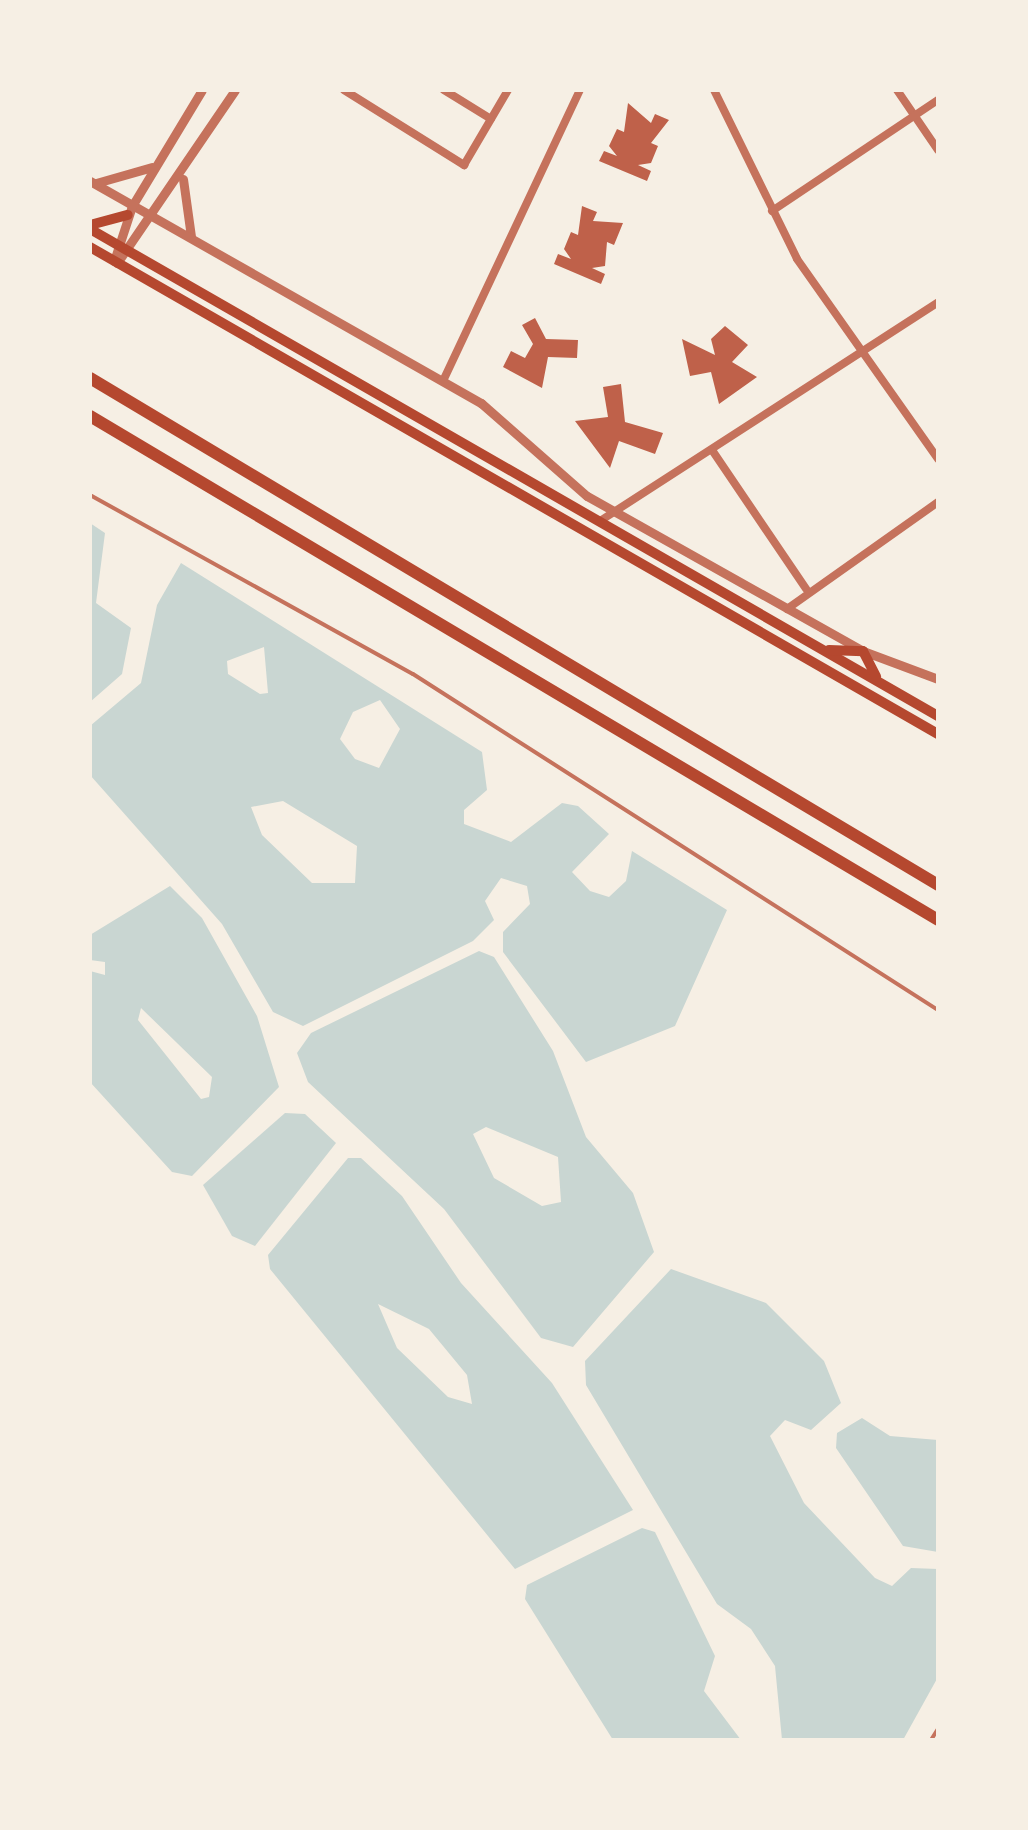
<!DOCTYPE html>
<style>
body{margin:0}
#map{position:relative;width:1028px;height:1830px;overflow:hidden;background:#f6efe4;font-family:Helvetica,sans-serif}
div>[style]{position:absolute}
.water>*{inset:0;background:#c9d6d2}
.building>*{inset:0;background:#bf614a}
.service>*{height:4px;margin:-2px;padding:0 2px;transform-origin:2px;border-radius:2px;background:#c5725c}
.minor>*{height:8px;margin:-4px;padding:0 4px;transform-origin:4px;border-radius:4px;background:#c5725c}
.tertiary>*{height:9px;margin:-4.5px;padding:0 4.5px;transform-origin:4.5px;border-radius:4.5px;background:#c5725c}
.secondary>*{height:10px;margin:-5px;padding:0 5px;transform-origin:5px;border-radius:5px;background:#b5482f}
.motorway>*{height:12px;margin:-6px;padding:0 6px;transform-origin:6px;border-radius:6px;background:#b5482f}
span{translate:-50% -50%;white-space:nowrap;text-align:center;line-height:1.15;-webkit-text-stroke:9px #f6efe4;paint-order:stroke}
.frame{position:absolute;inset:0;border:92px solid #f6efe4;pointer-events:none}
</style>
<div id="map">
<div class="water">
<div style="clip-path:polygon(90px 523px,105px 533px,96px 603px,131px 628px,122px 674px,90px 702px)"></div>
<div style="clip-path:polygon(evenodd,181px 563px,482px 752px,487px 790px,464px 810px,464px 824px,511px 842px,562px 803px,578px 806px,609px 834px,572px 872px,590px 891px,609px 897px,626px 881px,632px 851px,727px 910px,675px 1026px,586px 1062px,503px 952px,503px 932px,530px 904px,527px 886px,501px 878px,485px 901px,494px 920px,473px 941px,303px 1026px,273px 1012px,222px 924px,90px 775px,90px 726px,141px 683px,157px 605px,181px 563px,264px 647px,268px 693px,260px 694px,228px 674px,227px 661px,264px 647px,181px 563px,380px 700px,400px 729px,379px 768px,355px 759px,340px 739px,353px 712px,380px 700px,181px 563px,283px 801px,357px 846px,355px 883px,312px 883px,262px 835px,251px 807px,283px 801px)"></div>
<div style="clip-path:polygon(evenodd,170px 886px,202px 918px,257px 1016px,279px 1087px,192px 1176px,172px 1172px,90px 1082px,90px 971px,105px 975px,105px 962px,90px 960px,90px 935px,170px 886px,141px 1008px,212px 1077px,209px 1097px,201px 1099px,138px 1020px,141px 1008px)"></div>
<div style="clip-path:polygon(evenodd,479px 951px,494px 957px,553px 1051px,586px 1137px,633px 1193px,654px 1252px,573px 1347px,541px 1338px,444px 1209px,308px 1082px,297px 1053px,311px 1033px,479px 951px,486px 1127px,558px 1157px,561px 1202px,542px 1206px,494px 1178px,473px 1134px,486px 1127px)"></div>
<div style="clip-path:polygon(285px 1113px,305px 1114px,336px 1143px,255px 1246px,232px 1236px,203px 1185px)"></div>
<div style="clip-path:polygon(evenodd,348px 1158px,361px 1158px,402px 1196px,461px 1283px,552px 1383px,633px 1510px,515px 1569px,270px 1269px,268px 1255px,348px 1158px,378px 1304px,429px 1329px,467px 1375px,472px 1404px,448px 1397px,397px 1348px,378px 1304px)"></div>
<div style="clip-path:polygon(671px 1269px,766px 1303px,824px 1361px,841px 1403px,811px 1430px,785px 1420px,770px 1436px,804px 1503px,875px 1578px,892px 1586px,911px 1568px,938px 1569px,938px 1677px,903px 1740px,782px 1740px,775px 1666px,751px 1629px,717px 1604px,586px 1385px,585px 1361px)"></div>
<div style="clip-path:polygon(862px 1418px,890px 1436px,938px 1440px,938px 1552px,903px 1546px,836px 1448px,837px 1433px)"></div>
<div style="clip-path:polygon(642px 1528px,655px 1532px,715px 1656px,704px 1691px,741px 1740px,613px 1740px,525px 1599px,527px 1585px)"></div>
</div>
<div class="building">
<div style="clip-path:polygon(628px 103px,651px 123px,655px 114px,669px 120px,651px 143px,658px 146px,651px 163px,638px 165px,651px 171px,647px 181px,599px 161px,604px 151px,617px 156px,609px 146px,617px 129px,624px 132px)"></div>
<div style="clip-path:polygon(582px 206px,597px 212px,593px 221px,623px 223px,614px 245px,607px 242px,605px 266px,592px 268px,605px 274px,601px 284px,554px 264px,558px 254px,571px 259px,564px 249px,571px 232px,578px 235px)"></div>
<div style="clip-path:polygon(535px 318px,546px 339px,578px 340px,577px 358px,548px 357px,542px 388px,503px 367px,511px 351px,525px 358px,533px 344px,522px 325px)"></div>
<div style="clip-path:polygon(725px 326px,748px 345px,732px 362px,757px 377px,719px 404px,711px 372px,690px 376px,682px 339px,715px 355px,711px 339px)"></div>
<div style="clip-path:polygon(621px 384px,625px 422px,663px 433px,655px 454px,619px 441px,610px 468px,575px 421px,608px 417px,603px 387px)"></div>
</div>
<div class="service">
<div style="left:90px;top:495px;width:369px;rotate:29deg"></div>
<div style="left:413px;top:674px;width:623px;rotate:32.62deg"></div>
<div style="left:931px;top:1740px;width:13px;rotate:-58deg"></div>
</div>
<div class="minor">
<div style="left:344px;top:90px;width:142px;rotate:32deg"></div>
<div style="left:464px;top:165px;width:87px;rotate:-59.6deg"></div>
<div style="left:444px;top:90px;width:55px;rotate:31.7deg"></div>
<div style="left:714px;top:90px;width:188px;rotate:63.8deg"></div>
<div style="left:797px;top:259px;width:245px;rotate:54.8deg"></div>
<div style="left:897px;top:90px;width:73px;rotate:55.7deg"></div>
<div style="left:772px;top:211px;width:200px;rotate:-33.8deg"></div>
<div style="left:443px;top:381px;width:322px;rotate:-64.8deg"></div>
<div style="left:712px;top:450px;width:168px;rotate:55.9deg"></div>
<div style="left:600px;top:521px;width:403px;rotate:-32.9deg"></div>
<div style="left:787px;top:609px;width:185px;rotate:-35.3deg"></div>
</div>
<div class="tertiary">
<div style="left:183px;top:179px;width:59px;rotate:82.1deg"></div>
<div style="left:90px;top:181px;width:450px;rotate:29.6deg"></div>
<div style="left:481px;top:403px;width:141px;rotate:41.3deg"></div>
<div style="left:587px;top:496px;width:317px;rotate:29.3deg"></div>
<div style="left:863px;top:651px;width:80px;rotate:20.5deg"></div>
<div style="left:96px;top:183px;width:58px;rotate:-15.9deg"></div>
<div style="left:114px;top:261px;width:58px;rotate:-71.9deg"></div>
<div style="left:132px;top:206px;width:135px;rotate:-58.9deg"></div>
<div style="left:117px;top:263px;width:209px;rotate:-55.7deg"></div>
</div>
<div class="secondary">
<div style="left:90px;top:225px;width:39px;rotate:-15deg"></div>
<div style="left:90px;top:229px;width:978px;rotate:29.87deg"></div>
<div style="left:90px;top:247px;width:978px;rotate:29.87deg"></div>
<div style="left:829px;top:650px;width:34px;rotate:2deg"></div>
<div style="left:863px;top:651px;width:29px;rotate:63deg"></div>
</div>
<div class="motorway">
<div style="left:90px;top:378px;width:988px;rotate:30.87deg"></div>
<div style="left:90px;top:416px;width:986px;rotate:30.72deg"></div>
</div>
<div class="frame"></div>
</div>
